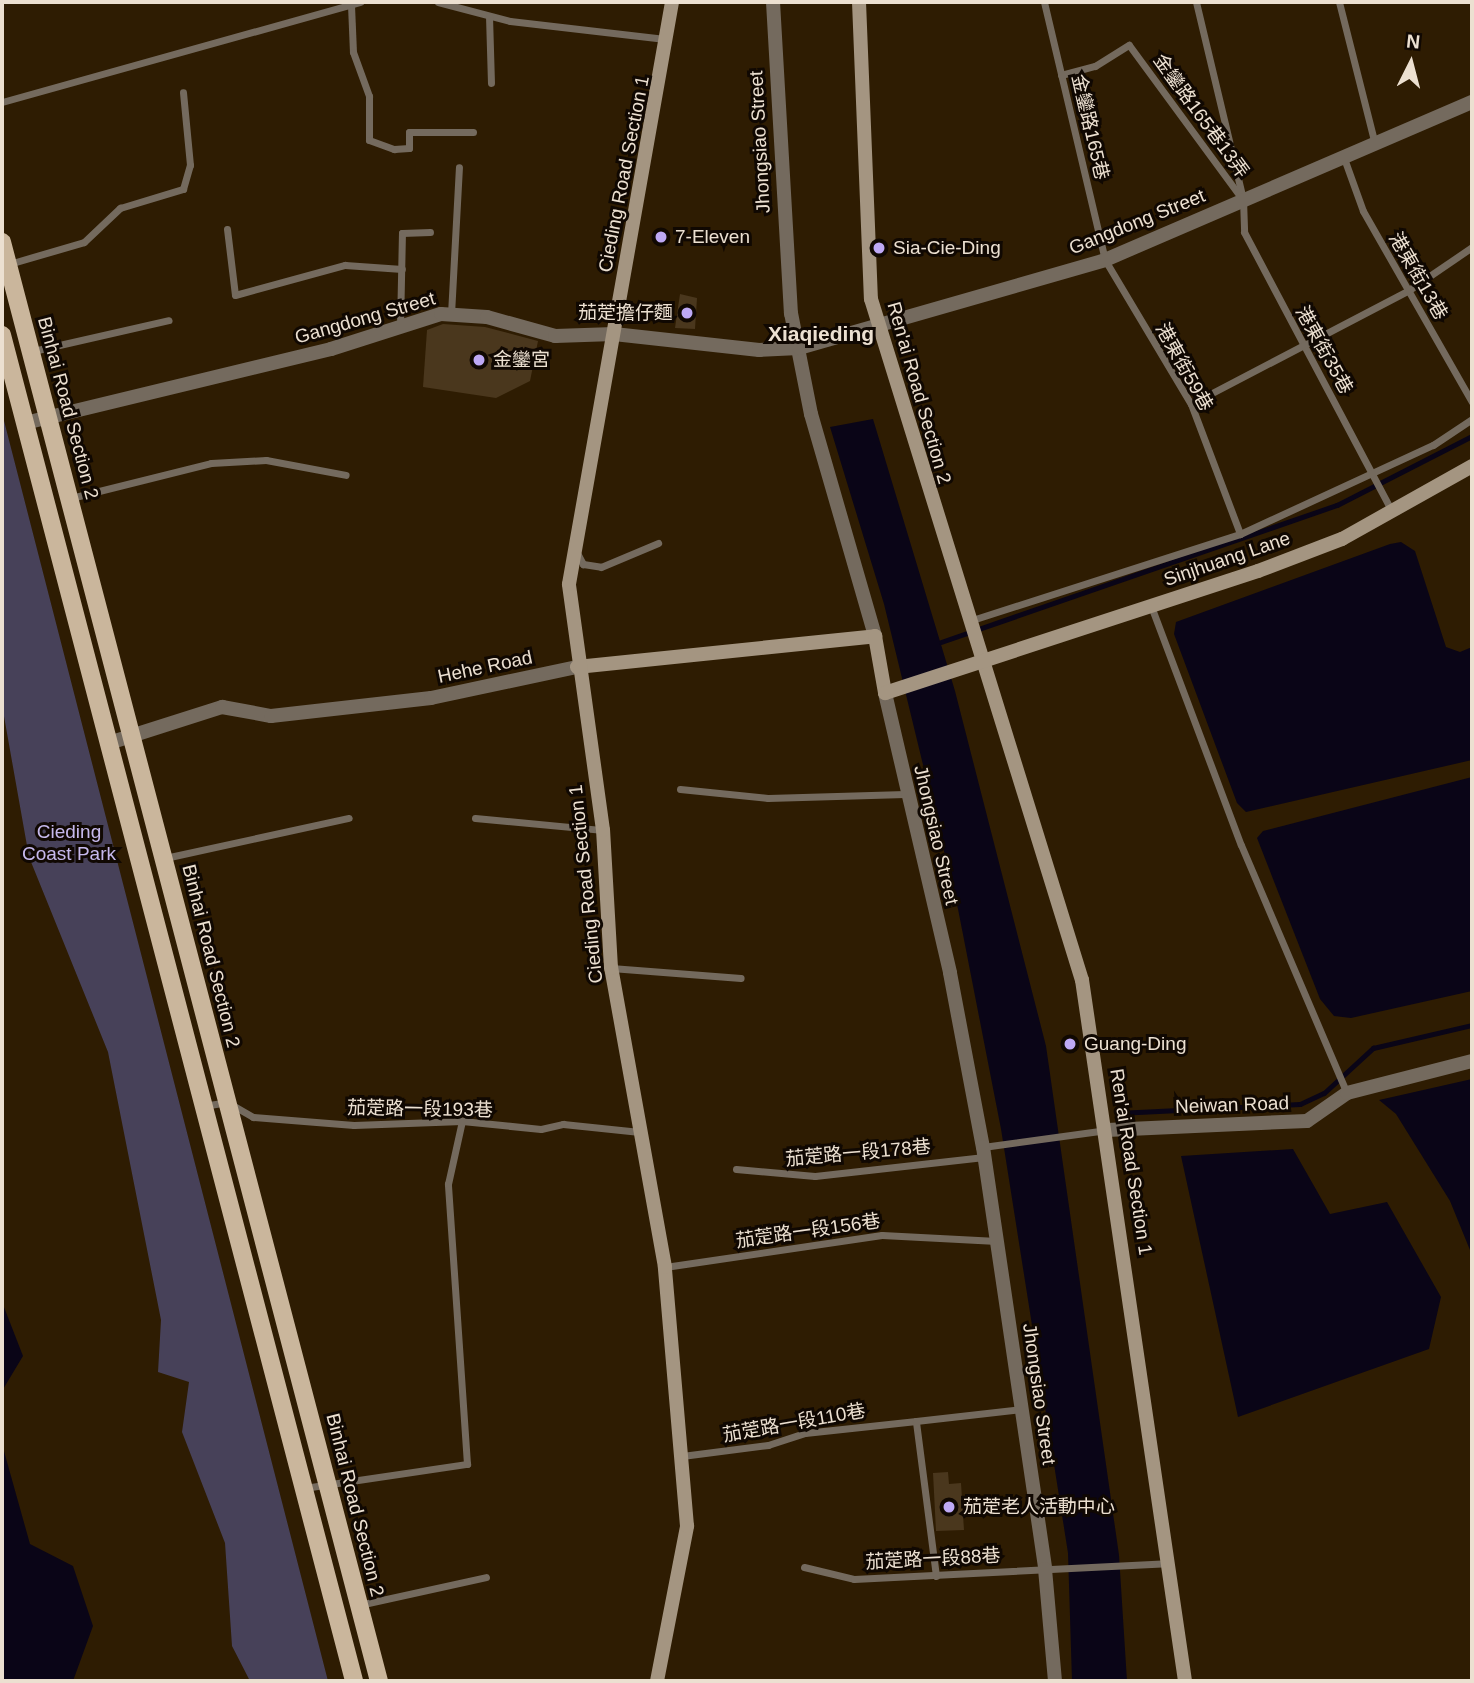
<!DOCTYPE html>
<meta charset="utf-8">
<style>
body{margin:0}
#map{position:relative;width:1474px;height:1683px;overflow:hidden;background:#2e1c02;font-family:Helvetica,"Noto Sans TC",sans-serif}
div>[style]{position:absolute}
.green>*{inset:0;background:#474159}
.water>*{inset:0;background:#0a0517}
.stream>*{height:5px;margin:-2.5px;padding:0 2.5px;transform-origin:2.5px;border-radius:2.5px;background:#0a0517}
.building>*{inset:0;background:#4a371d}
.lane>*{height:7px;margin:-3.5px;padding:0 3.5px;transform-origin:3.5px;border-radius:3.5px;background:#746a5e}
.street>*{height:14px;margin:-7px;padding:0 7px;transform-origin:7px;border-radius:7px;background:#746a5e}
.secondary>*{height:14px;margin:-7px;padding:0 7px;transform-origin:7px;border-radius:7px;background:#a49581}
.primary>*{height:18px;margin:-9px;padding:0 9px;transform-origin:9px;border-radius:9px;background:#cab69c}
.dots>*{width:19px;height:19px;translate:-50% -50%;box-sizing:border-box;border:4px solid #100802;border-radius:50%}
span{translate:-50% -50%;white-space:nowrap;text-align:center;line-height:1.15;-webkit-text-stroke:6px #100802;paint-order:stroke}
.street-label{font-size:19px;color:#ece0d1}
.poi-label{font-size:19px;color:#ece0d1}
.left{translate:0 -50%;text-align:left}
.right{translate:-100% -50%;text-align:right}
.park-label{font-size:19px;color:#c6b9ec}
.neighbourhood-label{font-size:21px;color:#ece0d1;font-weight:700}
.frame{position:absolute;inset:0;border:4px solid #ece0d1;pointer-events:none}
.north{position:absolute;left:1376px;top:28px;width:70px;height:70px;-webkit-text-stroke:5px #100802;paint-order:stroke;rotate:6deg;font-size:19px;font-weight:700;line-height:28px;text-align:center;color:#ece0d1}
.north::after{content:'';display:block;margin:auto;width:24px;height:32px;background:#ece0d1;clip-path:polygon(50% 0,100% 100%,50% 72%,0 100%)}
</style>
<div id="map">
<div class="green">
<div style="clip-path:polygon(2px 413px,328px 1681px,250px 1681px,232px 1646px,225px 1543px,182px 1432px,189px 1382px,158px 1372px,161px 1320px,108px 1052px,29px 857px,2px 705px)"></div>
</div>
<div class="water">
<div style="clip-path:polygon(873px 419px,955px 691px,1046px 1046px,1119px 1555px,1127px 1681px,1072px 1681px,1068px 1553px,1001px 1129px,958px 909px,884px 604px,830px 427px)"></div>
<div style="clip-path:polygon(1390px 544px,1401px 542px,1415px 551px,1446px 647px,1460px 652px,1472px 647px,1472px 760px,1246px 812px,1237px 803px,1174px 634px,1176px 622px)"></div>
<div style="clip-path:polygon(1472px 777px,1472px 991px,1351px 1018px,1334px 1016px,1320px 999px,1257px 838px,1263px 831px)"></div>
<div style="clip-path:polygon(1472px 1079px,1472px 1255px,1450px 1201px,1396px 1114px,1379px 1100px)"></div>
<div style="clip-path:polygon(1293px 1149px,1330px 1214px,1387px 1202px,1441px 1297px,1429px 1349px,1238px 1417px,1181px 1156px)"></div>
<div style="clip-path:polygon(2px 1302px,23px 1356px,2px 1391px)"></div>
<div style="clip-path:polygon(2px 1444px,30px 1544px,73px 1566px,93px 1626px,73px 1681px,2px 1681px)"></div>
</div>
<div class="stream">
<div style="left:941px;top:642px;width:419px;rotate:-19.1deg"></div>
<div style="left:1337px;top:505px;width:152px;rotate:-27.1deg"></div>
<div style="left:1117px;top:1113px;width:183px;rotate:-2.8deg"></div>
<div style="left:1300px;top:1104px;width:26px;rotate:-25deg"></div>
<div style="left:1324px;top:1093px;width:67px;rotate:-42.6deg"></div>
<div style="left:1373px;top:1048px;width:102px;rotate:-13.1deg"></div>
</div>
<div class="building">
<div style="clip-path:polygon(680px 294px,697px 298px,695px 329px,675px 328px)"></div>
<div style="clip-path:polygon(443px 324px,485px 327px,538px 341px,530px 381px,496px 398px,423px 387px,427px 330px)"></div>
<div style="clip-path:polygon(948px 1472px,949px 1484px,961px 1483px,964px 1530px,936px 1531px,933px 1473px)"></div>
</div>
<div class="lane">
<div style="left:438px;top:2px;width:74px;rotate:14.8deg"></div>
<div style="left:510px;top:21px;width:156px;rotate:6.6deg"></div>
<div style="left:1044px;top:2px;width:265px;rotate:76.7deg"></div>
<div style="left:1105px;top:260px;width:168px;rotate:59.2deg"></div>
<div style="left:1191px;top:404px;width:139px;rotate:69.3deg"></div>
<div style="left:1196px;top:2px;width:203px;rotate:76.6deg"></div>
<div style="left:1243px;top:199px;width:33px;rotate:88deg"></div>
<div style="left:1244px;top:232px;width:317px;rotate:62.1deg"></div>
<div style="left:1339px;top:2px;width:146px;rotate:75.8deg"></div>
<div style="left:351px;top:5px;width:47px;rotate:87.6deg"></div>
<div style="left:353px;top:52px;width:47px;rotate:70deg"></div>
<div style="left:369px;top:96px;width:44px;rotate:90deg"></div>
<div style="left:369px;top:140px;width:27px;rotate:20deg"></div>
<div style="left:394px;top:149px;width:15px;rotate:-4deg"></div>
<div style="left:409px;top:148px;width:16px;rotate:-90deg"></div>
<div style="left:409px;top:132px;width:64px"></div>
<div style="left:489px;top:16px;width:67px;rotate:88.3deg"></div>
<div style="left:1061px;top:75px;width:35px;rotate:-15deg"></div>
<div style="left:1095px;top:66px;width:40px;rotate:-32deg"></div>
<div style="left:1129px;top:45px;width:187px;rotate:53.7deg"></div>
<div style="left:2px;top:102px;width:372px;rotate:-15.6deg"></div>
<div style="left:1345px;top:161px;width:53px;rotate:70.2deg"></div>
<div style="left:1363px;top:211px;width:220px;rotate:60.3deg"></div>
<div style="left:227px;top:229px;width:66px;rotate:83.1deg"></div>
<div style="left:235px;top:295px;width:114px;rotate:-15.3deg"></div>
<div style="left:345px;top:265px;width:57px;rotate:4deg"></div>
<div style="left:9px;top:264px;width:78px;rotate:-16.3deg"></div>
<div style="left:84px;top:242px;width:50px;rotate:-43.4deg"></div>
<div style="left:120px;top:208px;width:66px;rotate:-16.8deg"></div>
<div style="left:183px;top:189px;width:25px;rotate:-74deg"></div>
<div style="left:190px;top:165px;width:73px;rotate:-95.5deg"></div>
<div style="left:451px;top:314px;width:147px;rotate:-86.9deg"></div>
<div style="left:400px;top:327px;width:94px;rotate:-88.8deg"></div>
<div style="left:402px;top:233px;width:28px;rotate:-2deg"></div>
<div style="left:33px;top:351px;width:139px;rotate:-12.8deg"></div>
<div style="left:1191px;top:404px;width:246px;rotate:-27.6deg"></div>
<div style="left:1409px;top:290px;width:76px;rotate:-34.3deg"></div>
<div style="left:71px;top:498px;width:144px;rotate:-14deg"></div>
<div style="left:211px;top:463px;width:55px;rotate:-3.1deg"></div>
<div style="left:266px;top:460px;width:81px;rotate:10.6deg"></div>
<div style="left:576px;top:551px;width:15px;rotate:62deg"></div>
<div style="left:583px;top:564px;width:18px;rotate:9deg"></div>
<div style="left:601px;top:567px;width:62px;rotate:-22.8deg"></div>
<div style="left:1151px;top:606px;width:255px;rotate:69.4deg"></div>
<div style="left:1241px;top:845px;width:270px;rotate:66.9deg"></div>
<div style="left:969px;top:621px;width:285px;rotate:-17.8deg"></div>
<div style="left:1240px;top:534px;width:213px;rotate:-24.8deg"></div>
<div style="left:1433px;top:445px;width:47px;rotate:-33.7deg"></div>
<div style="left:680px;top:789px;width:88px;rotate:5.8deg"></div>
<div style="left:768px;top:798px;width:137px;rotate:-1.7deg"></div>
<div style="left:475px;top:818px;width:129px;rotate:5.4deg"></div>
<div style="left:165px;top:858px;width:188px;rotate:-12.3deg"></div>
<div style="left:611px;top:968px;width:130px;rotate:4.4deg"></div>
<div style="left:203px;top:1106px;width:24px;rotate:-9deg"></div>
<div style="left:227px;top:1102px;width:30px;rotate:30deg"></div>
<div style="left:253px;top:1117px;width:101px;rotate:4.5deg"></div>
<div style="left:354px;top:1125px;width:108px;rotate:-2.1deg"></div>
<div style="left:462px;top:1121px;width:79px;rotate:5.8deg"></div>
<div style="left:541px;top:1129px;width:23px;rotate:-13deg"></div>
<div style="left:563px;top:1124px;width:77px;rotate:5.9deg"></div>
<div style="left:983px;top:1147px;width:125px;rotate:-7.8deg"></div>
<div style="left:736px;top:1169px;width:79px;rotate:5.1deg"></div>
<div style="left:815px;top:1176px;width:170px;rotate:-6.4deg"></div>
<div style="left:665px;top:1267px;width:219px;rotate:-8.4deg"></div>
<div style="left:882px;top:1235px;width:115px;rotate:3deg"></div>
<div style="left:682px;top:1456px;width:87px;rotate:-7.3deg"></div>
<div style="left:768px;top:1445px;width:39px;rotate:-18deg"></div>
<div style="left:805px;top:1433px;width:112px;rotate:-6.2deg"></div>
<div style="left:304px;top:1488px;width:165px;rotate:-8.4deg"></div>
<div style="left:467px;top:1464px;width:281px;rotate:-93.9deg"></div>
<div style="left:448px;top:1184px;width:65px;rotate:-77.5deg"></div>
<div style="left:804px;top:1567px;width:51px;rotate:13.5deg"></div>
<div style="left:854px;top:1579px;width:313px;rotate:-2.9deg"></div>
<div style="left:936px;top:1576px;width:156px;rotate:-97.4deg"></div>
<div style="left:916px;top:1421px;width:106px;rotate:-6.5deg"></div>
<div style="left:359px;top:1605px;width:130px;rotate:-12.4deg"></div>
</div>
<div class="street">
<div style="left:773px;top:2px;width:312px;rotate:86.7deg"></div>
<div style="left:791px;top:313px;width:103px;rotate:78.8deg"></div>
<div style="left:811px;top:414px;width:231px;rotate:73.9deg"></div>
<div style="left:25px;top:423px;width:315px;rotate:-13.6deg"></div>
<div style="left:331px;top:349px;width:115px;rotate:-17.7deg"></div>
<div style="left:441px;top:314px;width:46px;rotate:3.7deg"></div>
<div style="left:487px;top:317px;width:71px;rotate:15.6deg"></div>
<div style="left:555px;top:336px;width:59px;rotate:-1.9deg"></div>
<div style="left:614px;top:334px;width:146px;rotate:6.3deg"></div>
<div style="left:759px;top:350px;width:40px;rotate:-2.9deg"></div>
<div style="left:799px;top:348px;width:318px;rotate:-16deg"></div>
<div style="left:1105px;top:260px;width:400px;rotate:-23.3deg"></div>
<div style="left:885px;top:693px;width:287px;rotate:76.9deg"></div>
<div style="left:950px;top:973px;width:177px;rotate:79.3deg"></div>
<div style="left:983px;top:1147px;width:427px;rotate:81.6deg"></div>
<div style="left:1045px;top:1569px;width:112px;rotate:84.9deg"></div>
<div style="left:109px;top:743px;width:119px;rotate:-17.7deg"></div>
<div style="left:222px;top:707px;width:50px;rotate:10.4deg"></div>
<div style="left:271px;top:716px;width:161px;rotate:-6.4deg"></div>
<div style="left:431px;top:698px;width:149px;rotate:-12deg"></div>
<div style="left:1107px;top:1130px;width:200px;rotate:-2.6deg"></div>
<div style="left:1307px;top:1121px;width:49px;rotate:-35deg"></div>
<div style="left:1347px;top:1093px;width:129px;rotate:-14.4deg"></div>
</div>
<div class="secondary">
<div style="left:859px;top:2px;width:297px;rotate:87.7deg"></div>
<div style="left:871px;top:299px;width:713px;rotate:72.79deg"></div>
<div style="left:1082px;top:980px;width:709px;rotate:81.64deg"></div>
<div style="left:577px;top:667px;width:300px;rotate:-5.9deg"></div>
<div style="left:875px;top:636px;width:58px;rotate:80deg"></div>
<div style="left:885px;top:693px;width:392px;rotate:-18.1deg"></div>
<div style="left:1258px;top:571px;width:90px;rotate:-20.9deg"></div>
<div style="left:1342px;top:539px;width:149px;rotate:-29.3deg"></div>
<div style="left:657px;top:1681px;width:158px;rotate:-79deg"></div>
<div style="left:687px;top:1526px;width:260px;rotate:-94.9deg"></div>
<div style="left:665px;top:1267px;width:304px;rotate:-100.2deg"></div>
<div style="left:611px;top:968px;width:138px;rotate:-93.3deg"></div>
<div style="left:603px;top:830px;width:248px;rotate:-97.9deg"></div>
<div style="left:569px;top:584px;width:591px;rotate:-79.96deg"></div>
</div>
<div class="primary">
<div style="left:2px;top:242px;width:1488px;rotate:75.32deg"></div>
<div style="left:2px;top:335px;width:1391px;rotate:75.34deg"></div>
</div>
<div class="dots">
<div style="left:661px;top:237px;background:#bea9f5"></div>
<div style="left:879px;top:248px;background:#bea9f5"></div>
<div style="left:687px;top:313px;background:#bea9f5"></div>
<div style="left:479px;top:360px;background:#bea9f5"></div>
<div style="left:1070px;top:1044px;background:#bea9f5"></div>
<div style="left:949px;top:1507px;background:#bea9f5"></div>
</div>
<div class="street-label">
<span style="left:1201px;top:116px;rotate:54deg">金鑾路165巷13弄</span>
<span style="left:1090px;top:127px;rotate:77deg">金鑾路165巷</span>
<span style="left:760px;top:142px;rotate:-93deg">Jhongsiao Street</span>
<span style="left:624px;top:174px;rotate:-79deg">Cieding Road Section 1</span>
<span style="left:1137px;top:222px;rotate:-22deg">Gangdong Street</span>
<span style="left:1418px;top:276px;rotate:60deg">港東街13巷</span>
<span style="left:365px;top:318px;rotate:-16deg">Gangdong Street</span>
<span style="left:1324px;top:350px;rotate:61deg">港東街35巷</span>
<span style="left:1184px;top:367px;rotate:61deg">港東街59巷</span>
<span style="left:919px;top:393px;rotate:74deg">Ren'ai Road Section 2</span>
<span style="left:68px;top:408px;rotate:75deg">Binhai Road Section 2</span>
<span style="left:1227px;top:559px;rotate:-19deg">Sinjhuang Lane</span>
<span style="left:485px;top:667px;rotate:-12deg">Hehe Road</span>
<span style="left:936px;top:835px;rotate:77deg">Jhongsiao Street</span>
<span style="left:586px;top:884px;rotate:-96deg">Cieding Road Section 1</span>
<span style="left:211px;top:956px;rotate:76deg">Binhai Road Section 2</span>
<span style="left:1232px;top:1105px;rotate:-2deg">Neiwan Road</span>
<span style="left:420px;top:1109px;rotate:1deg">茄萣路一段193巷</span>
<span style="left:858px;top:1153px;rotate:-5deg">茄萣路一段178巷</span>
<span style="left:1131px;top:1162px;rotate:81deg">Ren'ai Road Section 1</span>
<span style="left:808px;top:1231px;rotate:-8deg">茄萣路一段156巷</span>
<span style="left:1039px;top:1394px;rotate:82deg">Jhongsiao Street</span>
<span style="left:794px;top:1423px;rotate:-10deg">茄萣路一段110巷</span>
<span style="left:355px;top:1505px;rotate:76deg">Binhai Road Section 2</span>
<span style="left:933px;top:1559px;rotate:-3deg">茄萣路一段88巷</span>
</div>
<div class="poi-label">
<span class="left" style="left:675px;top:237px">7-Eleven</span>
<span class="left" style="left:893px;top:248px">Sia-Cie-Ding</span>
<span class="right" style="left:673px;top:313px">茄萣擔仔麵</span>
<span class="left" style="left:493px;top:360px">金鑾宮</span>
<span class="left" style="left:1084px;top:1044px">Guang-Ding</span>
<span class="left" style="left:963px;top:1507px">茄萣老人活動中心</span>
</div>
<div class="park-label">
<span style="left:69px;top:843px">Cieding<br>Coast Park</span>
</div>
<div class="neighbourhood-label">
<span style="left:821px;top:334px">Xiaqieding</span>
</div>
<div class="frame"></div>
<div class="north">N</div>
</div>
